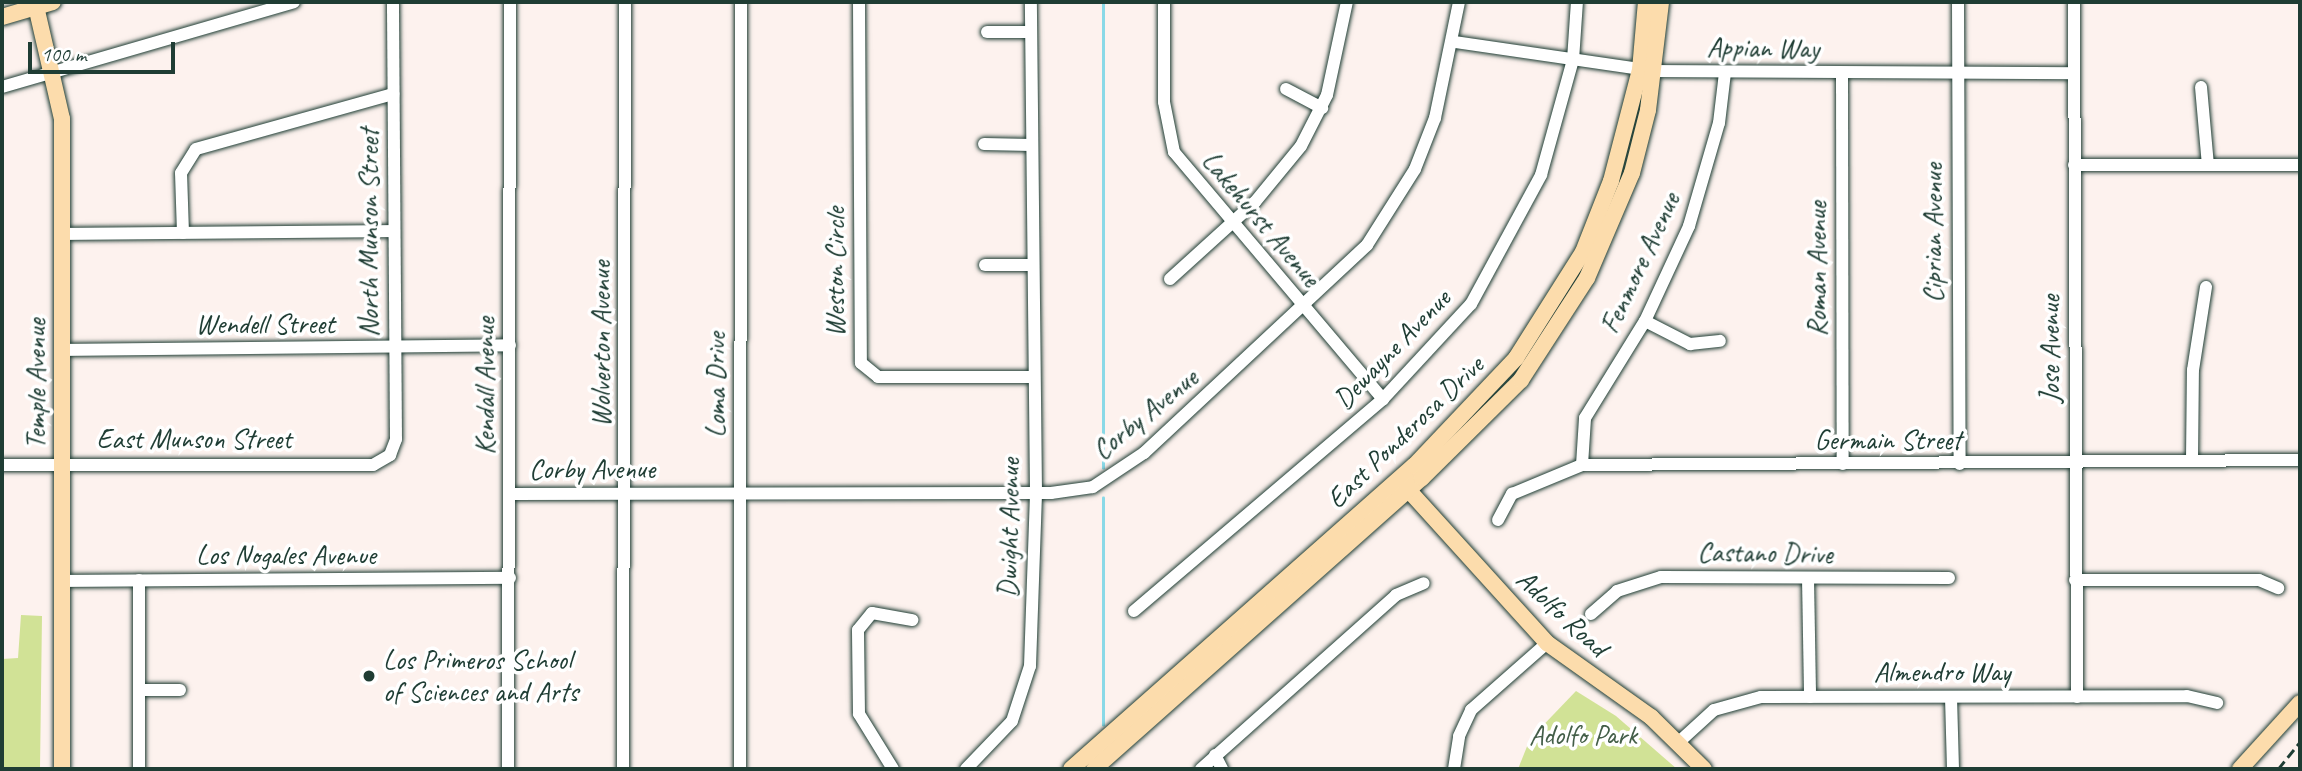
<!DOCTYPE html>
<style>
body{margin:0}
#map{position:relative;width:2302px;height:771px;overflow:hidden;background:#fdf2ee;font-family:Caveat,sans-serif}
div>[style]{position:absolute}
.green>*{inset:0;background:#d1e296}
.stream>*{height:2.5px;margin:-1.25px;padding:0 1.25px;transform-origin:1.25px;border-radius:1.25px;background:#8ad9e7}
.roads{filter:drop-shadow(0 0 2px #1f3d34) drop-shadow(0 0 2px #1f3d34)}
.minor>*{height:12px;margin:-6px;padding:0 6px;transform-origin:6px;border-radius:6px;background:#fff}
.major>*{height:16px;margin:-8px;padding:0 8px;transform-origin:8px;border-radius:8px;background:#fcdcac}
.rail>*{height:2.5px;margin-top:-1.25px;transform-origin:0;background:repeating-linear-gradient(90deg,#1f3d34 0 10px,transparent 0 15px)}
.dots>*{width:19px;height:19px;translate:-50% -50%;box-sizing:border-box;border:4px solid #fff;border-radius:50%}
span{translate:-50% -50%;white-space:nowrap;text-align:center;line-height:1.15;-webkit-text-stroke:7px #fff;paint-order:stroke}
.street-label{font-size:28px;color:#1f3d34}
.poi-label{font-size:28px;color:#1f3d34}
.left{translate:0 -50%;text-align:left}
.park-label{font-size:28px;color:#435e48}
.frame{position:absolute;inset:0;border:4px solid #1f3d34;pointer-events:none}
.scale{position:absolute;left:28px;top:42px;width:147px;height:32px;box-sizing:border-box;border:4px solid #1f3d34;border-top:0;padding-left:9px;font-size:21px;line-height:24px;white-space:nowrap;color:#1f3d34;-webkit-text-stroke:5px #fff;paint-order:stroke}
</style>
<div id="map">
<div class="green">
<div style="clip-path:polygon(21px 615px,42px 616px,40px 769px,2px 769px,2px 659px,18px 658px)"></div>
<div style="clip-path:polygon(1576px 691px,1616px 716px,1677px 769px,1518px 769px,1530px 739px)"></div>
</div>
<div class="stream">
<div style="left:1103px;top:468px;width:466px;rotate:-90deg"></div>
<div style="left:1103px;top:725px;width:227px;rotate:-90deg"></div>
</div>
<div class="roads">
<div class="minor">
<div style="left:859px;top:2px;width:361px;rotate:89.7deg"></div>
<div style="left:861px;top:363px;width:22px;rotate:39deg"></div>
<div style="left:878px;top:377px;width:155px"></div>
<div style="left:1164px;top:2px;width:100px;rotate:90deg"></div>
<div style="left:1164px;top:102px;width:51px;rotate:78.7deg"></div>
<div style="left:1174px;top:152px;width:324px;rotate:49.8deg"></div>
<div style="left:1958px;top:2px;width:462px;rotate:89.8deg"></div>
<div style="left:2074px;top:2px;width:695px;rotate:89.75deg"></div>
<div style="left:987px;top:32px;width:43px"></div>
<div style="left:1455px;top:42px;width:201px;rotate:8.3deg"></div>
<div style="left:1654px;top:71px;width:420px;rotate:0.3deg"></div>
<div style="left:1842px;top:74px;width:390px;rotate:89.9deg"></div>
<div style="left:2px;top:87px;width:304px;rotate:-16.2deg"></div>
<div style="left:2201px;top:87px;width:78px;rotate:84.9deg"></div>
<div style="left:1286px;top:89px;width:41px;rotate:27.8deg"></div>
<div style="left:984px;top:144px;width:47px;rotate:1.2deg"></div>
<div style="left:2074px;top:165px;width:226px"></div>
<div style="left:183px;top:233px;width:60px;rotate:-91.9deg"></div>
<div style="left:181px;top:173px;width:28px;rotate:-58deg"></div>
<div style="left:196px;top:149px;width:205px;rotate:-15.6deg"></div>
<div style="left:63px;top:234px;width:331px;rotate:-0.5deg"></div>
<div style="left:985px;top:265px;width:46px"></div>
<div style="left:1170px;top:279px;width:115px;rotate:-42.2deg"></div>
<div style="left:1255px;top:202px;width:72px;rotate:-50.6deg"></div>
<div style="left:1301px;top:146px;width:57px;rotate:-63deg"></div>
<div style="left:1327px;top:95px;width:95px;rotate:-77.9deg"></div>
<div style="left:1645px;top:321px;width:51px;rotate:27.1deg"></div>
<div style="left:1690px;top:344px;width:30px;rotate:-6deg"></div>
<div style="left:63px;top:350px;width:447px;rotate:-0.6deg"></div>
<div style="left:2192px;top:460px;width:90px;rotate:-89.4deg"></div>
<div style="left:2193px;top:370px;width:84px;rotate:-81.1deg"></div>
<div style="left:2px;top:465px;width:371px"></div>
<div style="left:373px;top:465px;width:20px;rotate:-30deg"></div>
<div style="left:390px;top:455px;width:17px;rotate:-69deg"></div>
<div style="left:396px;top:439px;width:437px;rotate:-90.4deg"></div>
<div style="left:1582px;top:465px;width:47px;rotate:-86.3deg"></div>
<div style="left:1585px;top:418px;width:114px;rotate:-58.3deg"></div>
<div style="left:1645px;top:321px;width:105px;rotate:-65.1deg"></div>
<div style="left:1689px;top:226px;width:107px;rotate:-73.8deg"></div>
<div style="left:1719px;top:123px;width:50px;rotate:-83.2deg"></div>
<div style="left:510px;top:494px;width:541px;rotate:-0.11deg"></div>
<div style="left:1051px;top:493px;width:42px;rotate:-8.1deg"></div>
<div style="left:1093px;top:487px;width:61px;rotate:-33.7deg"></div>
<div style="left:1144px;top:453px;width:305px;rotate:-43deg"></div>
<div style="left:1367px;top:245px;width:90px;rotate:-57.7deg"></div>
<div style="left:1415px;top:169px;width:55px;rotate:-68.6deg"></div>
<div style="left:1435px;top:118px;width:118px;rotate:-78.3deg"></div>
<div style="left:1498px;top:520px;width:30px;rotate:-62deg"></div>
<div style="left:1512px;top:494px;width:76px;rotate:-22.5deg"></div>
<div style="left:1582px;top:465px;width:718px;rotate:-0.4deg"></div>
<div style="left:1808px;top:578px;width:119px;rotate:89deg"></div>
<div style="left:2075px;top:580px;width:184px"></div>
<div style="left:2259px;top:580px;width:21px;rotate:23deg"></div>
<div style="left:62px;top:581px;width:448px;rotate:-0.4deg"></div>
<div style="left:1134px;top:611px;width:327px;rotate:-40.4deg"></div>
<div style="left:1383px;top:399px;width:129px;rotate:-47.2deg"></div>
<div style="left:1471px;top:304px;width:147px;rotate:-61.5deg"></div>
<div style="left:1541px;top:175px;width:119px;rotate:-74.5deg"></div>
<div style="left:1573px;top:60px;width:58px;rotate:-86.1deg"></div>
<div style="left:1591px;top:614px;width:35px;rotate:-41deg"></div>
<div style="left:1617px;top:591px;width:46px;rotate:-17.7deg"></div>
<div style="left:1661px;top:577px;width:288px;rotate:0.2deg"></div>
<div style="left:140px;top:690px;width:40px"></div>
<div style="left:1951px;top:697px;width:72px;rotate:88.4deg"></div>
<div style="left:1680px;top:741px;width:46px;rotate:-42.4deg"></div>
<div style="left:1714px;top:710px;width:49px;rotate:-15.5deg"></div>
<div style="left:1761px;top:697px;width:426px;rotate:-0.1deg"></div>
<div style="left:2187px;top:696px;width:31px;rotate:13deg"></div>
<div style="left:1215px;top:755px;width:16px;rotate:63deg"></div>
<div style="left:139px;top:769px;width:189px;rotate:-90deg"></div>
<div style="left:508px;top:769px;width:767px;rotate:-89.85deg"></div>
<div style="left:623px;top:769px;width:767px;rotate:-89.85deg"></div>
<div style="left:740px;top:769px;width:767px;rotate:-89.93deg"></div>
<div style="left:893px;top:769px;width:65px;rotate:-121.7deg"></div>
<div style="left:859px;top:714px;width:84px;rotate:-90.7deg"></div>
<div style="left:858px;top:630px;width:22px;rotate:-51deg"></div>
<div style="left:872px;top:613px;width:41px;rotate:9.9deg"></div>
<div style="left:966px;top:769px;width:66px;rotate:-46.2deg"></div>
<div style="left:1012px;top:721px;width:58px;rotate:-71.9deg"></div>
<div style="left:1030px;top:666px;width:173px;rotate:-88deg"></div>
<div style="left:1036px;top:493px;width:491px;rotate:-90.6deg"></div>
<div style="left:1201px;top:769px;width:261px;rotate:-41.7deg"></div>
<div style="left:1396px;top:595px;width:30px;rotate:-23deg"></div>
<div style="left:1454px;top:769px;width:33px;rotate:-81deg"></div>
<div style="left:1459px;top:736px;width:29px;rotate:-65deg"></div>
<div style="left:1471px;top:710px;width:101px;rotate:-41.4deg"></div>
</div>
<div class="major">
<div style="left:35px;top:2px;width:120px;rotate:77deg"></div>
<div style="left:62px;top:119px;width:650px;rotate:90deg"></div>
<div style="left:2px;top:17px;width:53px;rotate:-16.4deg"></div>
<div style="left:1403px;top:484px;width:215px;rotate:47.8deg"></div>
<div style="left:1547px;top:643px;width:128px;rotate:35.4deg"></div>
<div style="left:1651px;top:717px;width:74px;rotate:44.5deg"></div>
<div style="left:1071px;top:769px;width:458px;rotate:-41.5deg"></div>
<div style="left:1414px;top:466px;width:149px;rotate:-46.6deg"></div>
<div style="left:1516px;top:358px;width:125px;rotate:-57.7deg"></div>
<div style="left:1583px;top:252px;width:76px;rotate:-68.5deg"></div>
<div style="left:1611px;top:181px;width:115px;rotate:-75.4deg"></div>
<div style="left:1640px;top:70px;width:68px;rotate:-85deg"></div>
<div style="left:1094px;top:769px;width:438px;rotate:-41.6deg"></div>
<div style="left:1422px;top:478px;width:139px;rotate:-44.7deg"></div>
<div style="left:1521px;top:380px;width:121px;rotate:-57.1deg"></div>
<div style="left:1587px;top:278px;width:114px;rotate:-66.8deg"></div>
<div style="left:1632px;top:173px;width:65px;rotate:-75.7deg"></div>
<div style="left:1648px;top:110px;width:109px;rotate:-83.1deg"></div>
<div style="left:2240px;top:769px;width:89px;rotate:-47.7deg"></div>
</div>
</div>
<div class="rail">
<div style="left:2278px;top:769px;width:35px;rotate:-51deg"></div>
</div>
<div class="dots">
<div style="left:369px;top:676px;background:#1f3d34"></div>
</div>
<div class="street-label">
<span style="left:1763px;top:48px;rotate:1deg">Appian Way</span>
<span style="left:1261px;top:219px;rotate:50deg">Lakehurst Avenue</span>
<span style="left:369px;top:233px;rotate:-90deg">North Munson Street</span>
<span style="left:1933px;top:233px;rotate:-90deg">Ciprian Avenue</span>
<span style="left:1640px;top:263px;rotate:-65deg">Fenmore Avenue</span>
<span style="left:1817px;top:269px;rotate:-90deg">Roman Avenue</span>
<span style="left:835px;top:272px;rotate:-90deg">Weston Circle</span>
<span style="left:265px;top:324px">Wendell Street</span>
<span style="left:601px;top:344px;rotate:-90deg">Wolverton Avenue</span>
<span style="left:1392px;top:349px;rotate:-46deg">Dewayne Avenue</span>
<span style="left:2050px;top:349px;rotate:-90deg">Jose Avenue</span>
<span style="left:36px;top:384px;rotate:-90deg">Temple Avenue</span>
<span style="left:716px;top:385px;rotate:-90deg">Loma Drive</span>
<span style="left:485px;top:386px;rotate:-90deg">Kendall Avenue</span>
<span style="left:1145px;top:414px;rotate:-39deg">Corby Avenue</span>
<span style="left:1405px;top:432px;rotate:-44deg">East Ponderosa Drive</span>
<span style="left:194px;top:439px">East Munson Street</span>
<span style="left:1888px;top:440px">Germain Street</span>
<span style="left:592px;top:469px">Corby Avenue</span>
<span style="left:1009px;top:528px;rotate:-89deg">Dwight Avenue</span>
<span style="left:1765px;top:553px;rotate:1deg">Castano Drive</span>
<span style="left:286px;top:555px">Los Nogales Avenue</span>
<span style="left:1562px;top:613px;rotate:43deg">Adolfo Road</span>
<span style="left:1942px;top:672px">Almendro Way</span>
</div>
<div class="poi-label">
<span class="left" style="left:383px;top:676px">Los Primeros School<br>of Sciences and Arts</span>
</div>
<div class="park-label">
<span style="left:1583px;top:735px">Adolfo Park</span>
</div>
<div class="frame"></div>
<div class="scale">100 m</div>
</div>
